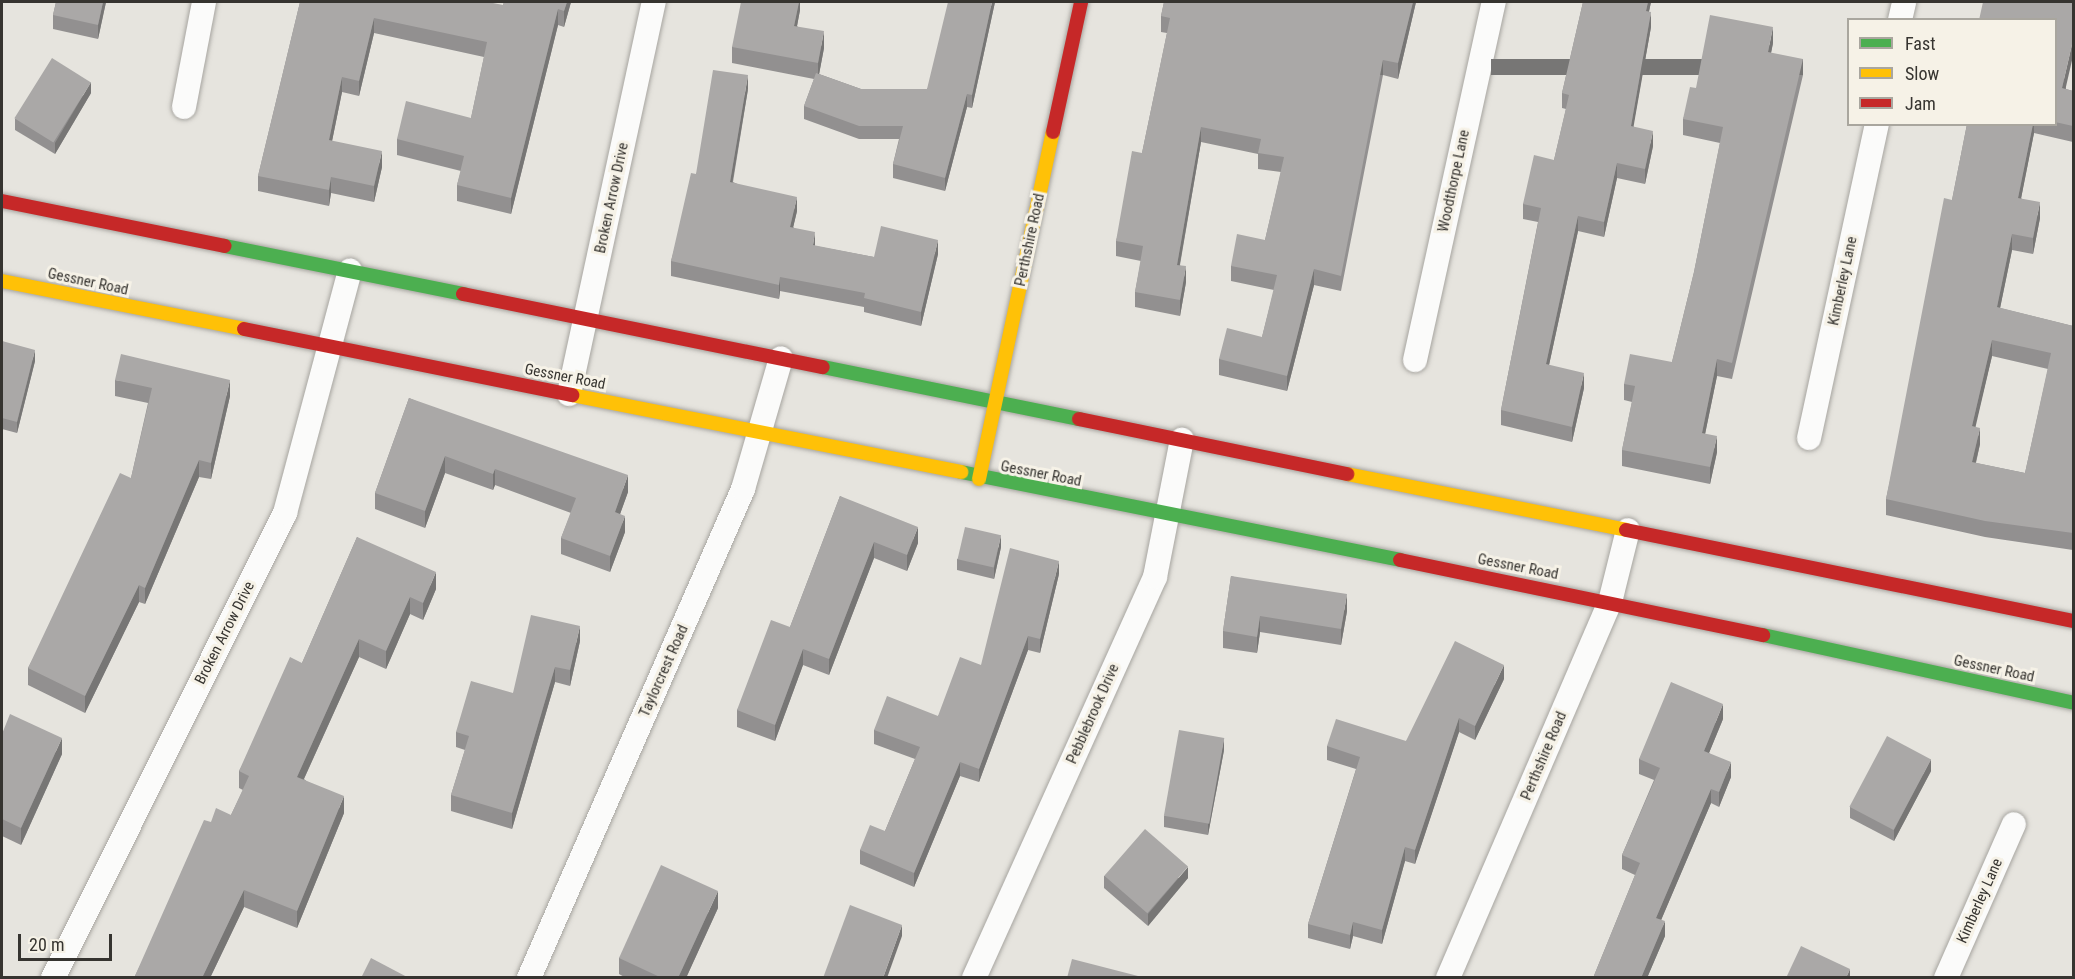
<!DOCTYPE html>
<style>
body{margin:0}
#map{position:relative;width:2075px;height:979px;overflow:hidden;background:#e6e4de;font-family:"Roboto Condensed",sans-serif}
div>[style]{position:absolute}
.roads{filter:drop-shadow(0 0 2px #a7a5a0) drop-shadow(0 0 2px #a7a5a0)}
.street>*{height:24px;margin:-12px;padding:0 12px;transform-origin:12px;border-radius:12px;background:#fbfbfa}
.fast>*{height:14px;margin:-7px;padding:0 7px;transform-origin:7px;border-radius:7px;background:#4caf50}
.slow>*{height:14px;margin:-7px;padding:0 7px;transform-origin:7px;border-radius:7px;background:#ffc107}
.jam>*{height:14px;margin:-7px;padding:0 7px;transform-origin:7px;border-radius:7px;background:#c62828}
.wall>*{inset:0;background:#929090}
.shaded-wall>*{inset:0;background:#777675;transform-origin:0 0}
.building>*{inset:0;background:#aaa8a7;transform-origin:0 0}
span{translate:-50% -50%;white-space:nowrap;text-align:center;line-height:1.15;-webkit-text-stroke:6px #f6f2e7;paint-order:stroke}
.street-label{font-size:15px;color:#363430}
.frame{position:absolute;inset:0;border:3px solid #363430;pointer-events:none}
.legend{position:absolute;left:1847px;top:18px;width:210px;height:108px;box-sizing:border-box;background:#f6f2e7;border:2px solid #a9a69e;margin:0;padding:8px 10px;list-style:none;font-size:18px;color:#363430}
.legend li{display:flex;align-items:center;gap:12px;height:30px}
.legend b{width:30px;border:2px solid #a9a69e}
.scale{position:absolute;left:18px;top:934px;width:94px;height:27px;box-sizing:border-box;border:3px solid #363430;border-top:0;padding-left:8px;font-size:18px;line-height:21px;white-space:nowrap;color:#363430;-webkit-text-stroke:4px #f6f2e7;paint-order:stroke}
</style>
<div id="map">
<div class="roads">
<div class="street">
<div style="left:1900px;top:20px;width:18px;rotate:-77deg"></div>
<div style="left:184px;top:107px;width:107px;rotate:-79.2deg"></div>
<div style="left:1415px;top:360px;width:367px;rotate:-77.6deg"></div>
<div style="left:569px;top:394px;width:401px;rotate:-77.8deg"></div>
<div style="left:1809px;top:438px;width:321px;rotate:-77.8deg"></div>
<div style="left:53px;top:978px;width:520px;rotate:-63.48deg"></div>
<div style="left:285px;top:513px;width:251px;rotate:-75deg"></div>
<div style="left:529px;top:978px;width:534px;rotate:-66.36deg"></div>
<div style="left:743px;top:489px;width:136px;rotate:-73.8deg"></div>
<div style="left:974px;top:978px;width:440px;rotate:-65.7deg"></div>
<div style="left:1155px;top:577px;width:140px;rotate:-78.9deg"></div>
<div style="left:1448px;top:978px;width:409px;rotate:-66.7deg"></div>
<div style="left:1610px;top:602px;width:74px;rotate:-76deg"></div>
<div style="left:1946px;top:978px;width:168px;rotate:-66.2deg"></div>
</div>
<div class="fast">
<div style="left:225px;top:246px;width:243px;rotate:11.4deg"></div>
<div style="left:823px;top:367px;width:261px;rotate:11.5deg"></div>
<div style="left:961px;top:472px;width:448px;rotate:11.3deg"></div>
<div style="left:1763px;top:635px;width:318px;rotate:12.3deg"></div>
</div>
<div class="slow">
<div style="left:2px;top:281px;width:247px;rotate:11.2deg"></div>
<div style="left:572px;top:395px;width:397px;rotate:11.2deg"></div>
<div style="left:1347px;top:474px;width:285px;rotate:11.3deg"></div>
<div style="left:979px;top:479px;width:355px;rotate:-78deg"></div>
</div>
<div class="jam">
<div style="left:1053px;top:132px;width:133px;rotate:-77.8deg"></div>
<div style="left:2px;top:201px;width:227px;rotate:11.4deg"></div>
<div style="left:463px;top:294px;width:367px;rotate:11.5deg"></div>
<div style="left:244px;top:329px;width:335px;rotate:11.4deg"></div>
<div style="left:1079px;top:419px;width:274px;rotate:11.6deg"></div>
<div style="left:1626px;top:530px;width:457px;rotate:11.5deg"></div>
<div style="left:1400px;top:560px;width:371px;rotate:11.7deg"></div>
</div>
</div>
<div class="wall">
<div style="clip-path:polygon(56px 2px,106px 2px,98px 39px,53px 29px,53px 15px)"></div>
<div style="clip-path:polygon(300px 2px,503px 5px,504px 2px,571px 2px,564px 27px,558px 25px,511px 214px,457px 201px,457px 185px,461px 171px,397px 155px,397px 139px,471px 118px,484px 57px,374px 33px,359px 96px,342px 92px,332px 141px,382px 167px,374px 202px,331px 193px,329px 206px,258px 191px,258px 176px)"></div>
<div style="clip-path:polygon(800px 2px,800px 10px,797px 26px,824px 48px,819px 74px,861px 89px,927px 89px,995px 2px,972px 108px,967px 107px,945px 191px,893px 178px,893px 164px,899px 139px,859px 139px,804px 119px,804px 106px,814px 79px,732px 63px,732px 47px)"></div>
<div style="clip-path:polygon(1164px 2px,1416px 2px,1398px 79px,1383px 75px,1341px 291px,1314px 285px,1287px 391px,1219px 375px,1219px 359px,1262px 337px,1274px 290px,1231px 281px,1231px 266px,1265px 240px,1281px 172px,1258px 169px,1258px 154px,1201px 142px,1180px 265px,1186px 282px,1180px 316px,1135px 307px,1135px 292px,1141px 261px,1116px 256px,1116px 241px,1142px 153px,1167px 33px,1161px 32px,1161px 16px)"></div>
<div style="clip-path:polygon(1583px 2px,1651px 2px,1649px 11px,1651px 27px,1633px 126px,1653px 146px,1645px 184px,1617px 178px,1604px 237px,1578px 231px,1549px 365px,1584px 388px,1572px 442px,1501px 425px,1501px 410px,1538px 222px,1523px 219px,1523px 204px,1554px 160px,1566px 109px,1562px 108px,1562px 93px)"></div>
<div style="clip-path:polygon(evenodd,2055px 20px,2066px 89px,2073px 91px,2073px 142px,2034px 133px,2021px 198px,2040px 218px,2033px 254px,2012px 250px,2000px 308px,2073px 326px,2073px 550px,1985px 537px,1886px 515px,1886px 499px,1952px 200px,1967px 124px,2055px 124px,2055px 20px,1992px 356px,2048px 369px,2025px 473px,1976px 463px,1980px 444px,1975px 426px,1992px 356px)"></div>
<div style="clip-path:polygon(1773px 43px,1771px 53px,1803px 75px,1732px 379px,1717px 376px,1705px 434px,1717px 452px,1710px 484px,1622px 466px,1622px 450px,1632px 402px,1624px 400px,1624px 384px,1672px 362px,1694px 272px,1720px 143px,1683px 135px,1683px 119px,1696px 88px)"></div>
<div style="clip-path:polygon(748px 89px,733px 182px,797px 211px,793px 227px,815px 246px,874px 257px,938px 254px,921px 326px,864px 312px,864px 307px,780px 291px,779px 299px,671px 276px,671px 261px,696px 174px)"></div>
<div style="clip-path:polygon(91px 93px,55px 154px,15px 130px,15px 119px)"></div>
<div style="clip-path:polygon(2px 341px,35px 361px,17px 433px,2px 429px)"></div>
<div style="clip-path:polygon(115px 380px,230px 396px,211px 479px,199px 477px,145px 604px,139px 602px,85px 713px,28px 685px,28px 668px,131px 478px,148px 403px,115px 396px)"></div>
<div style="clip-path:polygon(409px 398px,628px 492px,620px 514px,625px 532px,610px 572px,561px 554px,561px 538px,571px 513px,495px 485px,493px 490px,445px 473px,425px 528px,375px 509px,375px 493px)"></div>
<div style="clip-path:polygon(840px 496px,918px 543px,907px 571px,874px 558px,829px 675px,803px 665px,775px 741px,737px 727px,737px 710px,790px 627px)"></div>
<div style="clip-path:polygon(357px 537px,436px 589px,423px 620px,410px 614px,386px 669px,359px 657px,304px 779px,344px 813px,297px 928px,244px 907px,210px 978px,134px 978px,211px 822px,231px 815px,243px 790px,239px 788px,239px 771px,302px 663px)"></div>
<div style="clip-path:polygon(1001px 547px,994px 579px,957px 570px,957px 559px)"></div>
<div style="clip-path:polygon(1059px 574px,1040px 653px,1028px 650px,979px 782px,960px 776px,914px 887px,860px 864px,860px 850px,885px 831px,915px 759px,874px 744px,874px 730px,938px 716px)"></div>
<div style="clip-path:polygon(1231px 576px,1347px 611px,1341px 645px,1260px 632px,1257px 653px,1223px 648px,1223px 631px)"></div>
<div style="clip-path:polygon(580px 641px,570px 686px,555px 682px,512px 829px,451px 811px,451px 795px,465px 750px,456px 747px,456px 732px,513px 693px)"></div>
<div style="clip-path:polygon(1504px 679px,1475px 740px,1459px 732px,1415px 864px,1405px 861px,1382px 944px,1353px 936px,1350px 949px,1308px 938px,1308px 924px,1356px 769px,1327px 760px,1327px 746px,1406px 741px)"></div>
<div style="clip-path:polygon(1723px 719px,1709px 753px,1731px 777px,1719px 807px,1711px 803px,1661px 920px,1665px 936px,1647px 978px,1593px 978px,1635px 875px,1622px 869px,1622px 855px,1654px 780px,1639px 774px,1639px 759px)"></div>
<div style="clip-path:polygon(2px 734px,62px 754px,21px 845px,2px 836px)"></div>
<div style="clip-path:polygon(1224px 750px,1208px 835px,1164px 827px,1164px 816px)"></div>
<div style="clip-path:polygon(1931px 771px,1894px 841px,1850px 818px,1850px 807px)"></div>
<div style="clip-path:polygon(1104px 876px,1188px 878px,1148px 926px,1104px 888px)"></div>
<div style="clip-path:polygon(718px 908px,686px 978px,626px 978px,619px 974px,619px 958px)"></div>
</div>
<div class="shaded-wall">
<div style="clip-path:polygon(103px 2px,106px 2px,98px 39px,98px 25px)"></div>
<div style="clip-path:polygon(567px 2px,571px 2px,564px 27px,564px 11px)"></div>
<div style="clip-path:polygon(799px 2px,800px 2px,800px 10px,794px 42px,794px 26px)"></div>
<div style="clip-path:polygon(992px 2px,995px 2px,972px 108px,972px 95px)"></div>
<div style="clip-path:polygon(1413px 2px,1416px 2px,1398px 79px,1398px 63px)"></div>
<div style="clip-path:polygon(1648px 2px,1651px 2px,1646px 26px,1646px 11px)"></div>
<div style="clip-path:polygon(558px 9px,558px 25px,511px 214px,511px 198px)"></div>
<div style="clip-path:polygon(1651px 12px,1651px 27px,1631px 141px,1631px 126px)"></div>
<div style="clip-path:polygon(374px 18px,374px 33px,359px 96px,359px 81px)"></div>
<div style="clip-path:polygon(1773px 27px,1773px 43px,1768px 68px,1768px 52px)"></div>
<div style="clip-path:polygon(824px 31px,824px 48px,818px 80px,818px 63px)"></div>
<div style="clip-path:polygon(2073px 40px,2073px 56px,2062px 104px,2062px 88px)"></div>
<div style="left:1803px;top:59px;width:16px;height:312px;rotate:90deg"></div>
<div style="left:1383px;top:60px;width:15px;height:220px;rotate:90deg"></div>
<div style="clip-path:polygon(748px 75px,748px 89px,730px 196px,730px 182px)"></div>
<div style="clip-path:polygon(342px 77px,342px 92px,329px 156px,329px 140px)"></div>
<div style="clip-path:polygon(91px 82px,91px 93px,55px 154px,55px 143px)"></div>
<div style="clip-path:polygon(967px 94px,967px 107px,945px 191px,945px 178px)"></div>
<div style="clip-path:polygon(2033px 124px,2034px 124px,2034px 133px,2018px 214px,2018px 198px)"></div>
<div style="clip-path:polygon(1201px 127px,1201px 142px,1177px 280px,1177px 265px)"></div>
<div style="clip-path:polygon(1653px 131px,1653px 146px,1645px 184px,1645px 169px)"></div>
<div style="clip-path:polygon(382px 151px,382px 167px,374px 202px,374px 186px)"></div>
<div style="clip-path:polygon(1617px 163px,1617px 178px,1604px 237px,1604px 222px)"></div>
<div style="clip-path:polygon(331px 177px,331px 193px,329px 206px,329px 190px)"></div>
<div style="clip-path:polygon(797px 197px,797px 211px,790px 241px,790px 227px)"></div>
<div style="clip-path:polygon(2040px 202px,2040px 218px,2033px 254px,2033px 238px)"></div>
<div style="clip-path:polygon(1578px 216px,1578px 231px,1546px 379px,1546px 364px)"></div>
<div style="clip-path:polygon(815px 232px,815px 246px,813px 245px)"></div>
<div style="clip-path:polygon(2012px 234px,2012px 250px,1997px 323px,1997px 307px)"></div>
<div style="clip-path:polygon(938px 240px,938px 254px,921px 326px,921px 312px)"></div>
<div style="clip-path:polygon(1186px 266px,1186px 282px,1180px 316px,1180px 300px)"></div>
<div style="clip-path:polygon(1314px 269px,1314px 285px,1287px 391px,1287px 376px)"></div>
<div style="clip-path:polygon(780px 277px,780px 291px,779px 299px,779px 285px)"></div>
<div style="clip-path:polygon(1992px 340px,1992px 356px,1972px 442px,1972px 426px)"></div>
<div style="clip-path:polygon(35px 350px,35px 361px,17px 433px,17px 422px)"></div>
<div style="clip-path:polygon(1717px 359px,1717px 376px,1702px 449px,1702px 433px)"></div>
<div style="clip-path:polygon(1584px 373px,1584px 388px,1572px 442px,1572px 427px)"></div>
<div style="clip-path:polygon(230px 380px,230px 396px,211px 479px,211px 463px)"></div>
<div style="clip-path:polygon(1980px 428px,1980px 444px,1972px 478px,1972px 462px)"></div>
<div style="clip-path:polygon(1717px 436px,1717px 452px,1710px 484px,1710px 467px)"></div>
<div style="clip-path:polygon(445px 456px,445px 473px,425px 528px,425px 511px)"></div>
<div style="clip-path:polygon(199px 460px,199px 477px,145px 604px,145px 588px)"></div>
<div style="clip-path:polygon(495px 469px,495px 485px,493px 490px,493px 474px)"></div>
<div style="clip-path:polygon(628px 475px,628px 492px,615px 528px,615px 512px)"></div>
<div style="clip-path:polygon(625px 516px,625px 532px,610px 572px,610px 556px)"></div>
<div style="clip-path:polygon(918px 527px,918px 543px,907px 571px,907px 555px)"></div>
<div style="clip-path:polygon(1001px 535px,1001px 547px,994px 579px,994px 568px)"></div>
<div style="clip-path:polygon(874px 542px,874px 558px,829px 675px,829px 659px)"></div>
<div style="clip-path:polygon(1059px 561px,1059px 574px,1040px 653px,1040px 639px)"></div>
<div style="clip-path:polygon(436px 572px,436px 589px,423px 620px,423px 603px)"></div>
<div style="clip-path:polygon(139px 585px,139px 602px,85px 713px,85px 696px)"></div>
<div style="clip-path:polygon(1347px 594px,1347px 611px,1341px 645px,1341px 629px)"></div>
<div style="clip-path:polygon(410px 597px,410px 614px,386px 669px,386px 651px)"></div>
<div style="clip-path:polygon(1260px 616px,1260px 632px,1257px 653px,1257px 637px)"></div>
<div style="clip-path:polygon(580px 626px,580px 641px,570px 686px,570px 670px)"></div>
<div style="clip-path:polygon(1028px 636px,1028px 650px,979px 782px,979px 769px)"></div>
<div style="clip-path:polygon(359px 639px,359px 657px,297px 794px,297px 777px)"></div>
<div style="clip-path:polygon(803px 649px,803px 665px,775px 741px,775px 725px)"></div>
<div style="clip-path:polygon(1504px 665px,1504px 679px,1475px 740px,1475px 726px)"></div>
<div style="clip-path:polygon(555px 667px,555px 682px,512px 829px,512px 813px)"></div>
<div style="clip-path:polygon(1723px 704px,1723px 719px,1704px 765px,1704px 751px)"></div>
<div style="clip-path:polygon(1459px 718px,1459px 732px,1415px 864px,1415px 850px)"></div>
<div style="clip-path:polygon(62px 738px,62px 754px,21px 845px,21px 828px)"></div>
<div style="clip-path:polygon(1224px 738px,1224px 750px,1208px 835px,1208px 824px)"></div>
<div style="clip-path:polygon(1931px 759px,1931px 771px,1894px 841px,1894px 830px)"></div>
<div style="clip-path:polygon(960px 762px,960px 776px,914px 887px,914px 873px)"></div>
<div style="clip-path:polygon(1731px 762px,1731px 777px,1719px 807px,1719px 792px)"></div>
<div style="clip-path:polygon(1711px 789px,1711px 803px,1656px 932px,1656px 918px)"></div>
<div style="clip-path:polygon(344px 796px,344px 813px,297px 928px,297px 911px)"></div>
<div style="clip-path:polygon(1405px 847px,1405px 861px,1382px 944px,1382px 930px)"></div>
<div style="clip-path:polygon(1188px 867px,1188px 878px,1148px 926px,1148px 914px)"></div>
<div style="clip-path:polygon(244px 890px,244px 907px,210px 978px,202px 978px)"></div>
<div style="clip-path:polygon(718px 891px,718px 908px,686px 978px,678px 978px)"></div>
<div style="clip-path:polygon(1665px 921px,1665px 936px,1647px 978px,1641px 978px)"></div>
<div style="clip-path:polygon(1353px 922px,1353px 936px,1350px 949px,1350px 935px)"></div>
<div style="clip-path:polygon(902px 925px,902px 936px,887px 978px,883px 978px)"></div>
<div style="clip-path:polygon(1850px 969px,1850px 978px,1846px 978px)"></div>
</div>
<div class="building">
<div style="clip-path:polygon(56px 2px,103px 2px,98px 25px,53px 15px)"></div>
<div style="clip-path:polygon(300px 2px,488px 2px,503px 5px,504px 2px,567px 2px,564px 11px,558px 9px,511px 198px,457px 185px,464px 156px,397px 139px,406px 101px,471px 118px,487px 42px,374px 18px,359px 81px,342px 77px,329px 140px,382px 151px,374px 186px,331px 177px,329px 190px,258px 176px)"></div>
<div style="clip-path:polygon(741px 2px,799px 2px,794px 26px,824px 31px,818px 63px,732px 47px)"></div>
<div style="clip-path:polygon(948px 2px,992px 2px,972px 95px,967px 94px,945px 178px,893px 164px,903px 126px,859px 126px,804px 106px,816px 73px,861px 89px,927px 89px)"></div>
<div style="clip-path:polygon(1164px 2px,1413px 2px,1398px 63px,1383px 60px,1341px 276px,1314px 269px,1287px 376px,1219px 359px,1227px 328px,1262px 337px,1277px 275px,1231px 266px,1237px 234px,1265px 240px,1284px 157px,1258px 153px,1261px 139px,1201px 127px,1177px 265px,1186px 266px,1180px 300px,1135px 292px,1143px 246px,1116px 241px,1132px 151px,1142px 153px,1170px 18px,1161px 16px)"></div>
<div style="clip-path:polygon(1583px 2px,1648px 2px,1646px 11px,1651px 12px,1631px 126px,1653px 131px,1645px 169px,1617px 163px,1604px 222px,1578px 216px,1546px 364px,1584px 373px,1572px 427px,1501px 410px,1541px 208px,1523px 204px,1534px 155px,1554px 160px,1569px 95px,1562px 93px)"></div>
<div style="clip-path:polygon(1983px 2px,2073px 2px,2073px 40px,2062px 88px,2073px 91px,2073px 126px,2055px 122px,2055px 20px,1979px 20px)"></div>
<div style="clip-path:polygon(1710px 15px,1773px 27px,1768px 52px,1803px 59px,1732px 363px,1717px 359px,1702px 433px,1717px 436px,1710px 467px,1622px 450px,1635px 386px,1624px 384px,1630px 354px,1672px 362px,1694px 272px,1723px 127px,1683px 119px,1690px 87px,1696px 88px)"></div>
<div style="left:52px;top:58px;width:46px;height:71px;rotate:32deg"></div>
<div style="clip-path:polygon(713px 70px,748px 75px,730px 182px,797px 197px,790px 227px,815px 232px,813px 245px,874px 257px,881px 226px,938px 240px,921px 312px,864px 298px,865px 293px,780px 277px,779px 285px,671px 261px,691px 173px,696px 174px)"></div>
<div style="clip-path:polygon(evenodd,1967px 124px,2033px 124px,2018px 198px,2040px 202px,2033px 238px,2012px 234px,1997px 307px,2073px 326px,2073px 533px,1985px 521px,1886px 499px,1944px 198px,1952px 200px,1967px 124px,1992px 340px,2051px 353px,2025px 473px,1972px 462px,1980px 428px,1972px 426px,1992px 340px)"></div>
<div style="clip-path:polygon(2px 341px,35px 350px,17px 422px,2px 418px)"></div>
<div style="clip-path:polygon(121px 354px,230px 380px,211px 463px,199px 460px,145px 588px,139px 585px,85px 696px,28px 668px,120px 473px,131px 478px,152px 388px,115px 380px)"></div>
<div style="clip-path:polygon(409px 398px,628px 475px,615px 512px,625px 516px,610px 556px,561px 538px,576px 498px,495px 469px,493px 474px,445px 456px,425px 511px,375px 493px)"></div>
<div style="clip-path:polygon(840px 496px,918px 527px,907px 555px,874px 542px,829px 659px,803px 649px,775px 725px,737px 710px,771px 620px,790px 627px)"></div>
<div style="left:965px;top:527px;width:37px;height:33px;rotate:13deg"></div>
<div style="clip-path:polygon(357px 537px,436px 572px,423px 603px,410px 597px,386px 651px,359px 639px,297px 777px,344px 796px,297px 911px,244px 890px,202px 978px,134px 978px,204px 820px,211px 822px,216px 808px,231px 815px,249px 776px,239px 771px,290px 657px,302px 663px)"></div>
<div style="clip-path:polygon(1010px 548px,1059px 561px,1040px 639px,1028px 636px,979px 769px,960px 762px,914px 873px,860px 850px,870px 825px,885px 831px,920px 747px,874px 730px,887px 696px,938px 716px,960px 657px,981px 665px)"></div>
<div style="clip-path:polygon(1231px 576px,1347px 594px,1341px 629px,1260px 616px,1257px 637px,1223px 631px)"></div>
<div style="clip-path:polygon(531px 615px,580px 626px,570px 670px,555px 667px,512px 813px,451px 795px,469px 736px,456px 732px,471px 681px,513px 693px)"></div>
<div style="clip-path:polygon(1455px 641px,1504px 665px,1475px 726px,1459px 718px,1415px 850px,1405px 847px,1382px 930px,1353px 922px,1350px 935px,1308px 924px,1360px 757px,1327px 746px,1336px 719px,1406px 741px)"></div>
<div style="clip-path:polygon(1671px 682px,1723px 704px,1704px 751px,1731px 762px,1719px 792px,1711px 789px,1656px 918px,1665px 921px,1641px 978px,1593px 978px,1640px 863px,1622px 855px,1660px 768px,1639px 759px)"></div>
<div style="clip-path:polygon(10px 714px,62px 738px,21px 828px,2px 819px,2px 734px)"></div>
<div style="left:1179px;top:730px;width:46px;height:87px;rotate:10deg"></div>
<div style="left:1887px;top:736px;width:50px;height:80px;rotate:28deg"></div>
<div style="left:1145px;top:829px;width:57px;height:62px;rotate:41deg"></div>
<div style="clip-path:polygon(661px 865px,718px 891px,678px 978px,662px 978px,619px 958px)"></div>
<div style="clip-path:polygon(850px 905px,902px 925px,883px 978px,823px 978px)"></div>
<div style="clip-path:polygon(1801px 946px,1850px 969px,1846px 978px,1786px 978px)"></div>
<div style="clip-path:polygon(371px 958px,409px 978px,361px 978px)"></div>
<div style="clip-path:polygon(1072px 959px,1138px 976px,1138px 978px,1067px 978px)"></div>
</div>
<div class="street-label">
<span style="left:1454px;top:181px;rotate:-78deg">Woodthorpe Lane</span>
<span style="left:612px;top:198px;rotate:-78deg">Broken Arrow Drive</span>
<span style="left:1030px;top:240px;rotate:-78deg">Perthshire Road</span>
<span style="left:1843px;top:281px;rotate:-78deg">Kimberley Lane</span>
<span style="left:88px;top:282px;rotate:12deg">Gessner Road</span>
<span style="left:565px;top:377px;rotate:11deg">Gessner Road</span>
<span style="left:1041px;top:474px;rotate:11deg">Gessner Road</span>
<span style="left:1518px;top:567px;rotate:11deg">Gessner Road</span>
<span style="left:225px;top:633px;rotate:-63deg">Broken Arrow Drive</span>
<span style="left:1994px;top:669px;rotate:12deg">Gessner Road</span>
<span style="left:664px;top:671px;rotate:-66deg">Taylorcrest Road</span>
<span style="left:1093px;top:714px;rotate:-66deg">Pebblebrook Drive</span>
<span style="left:1544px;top:756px;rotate:-67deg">Perthshire Road</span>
<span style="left:1980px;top:901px;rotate:-66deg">Kimberley Lane</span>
</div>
<div class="frame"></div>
<ul class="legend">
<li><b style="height:8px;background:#4caf50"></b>Fast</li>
<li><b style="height:8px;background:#ffc107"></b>Slow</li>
<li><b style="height:8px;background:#c62828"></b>Jam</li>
</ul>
<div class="scale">20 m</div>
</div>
